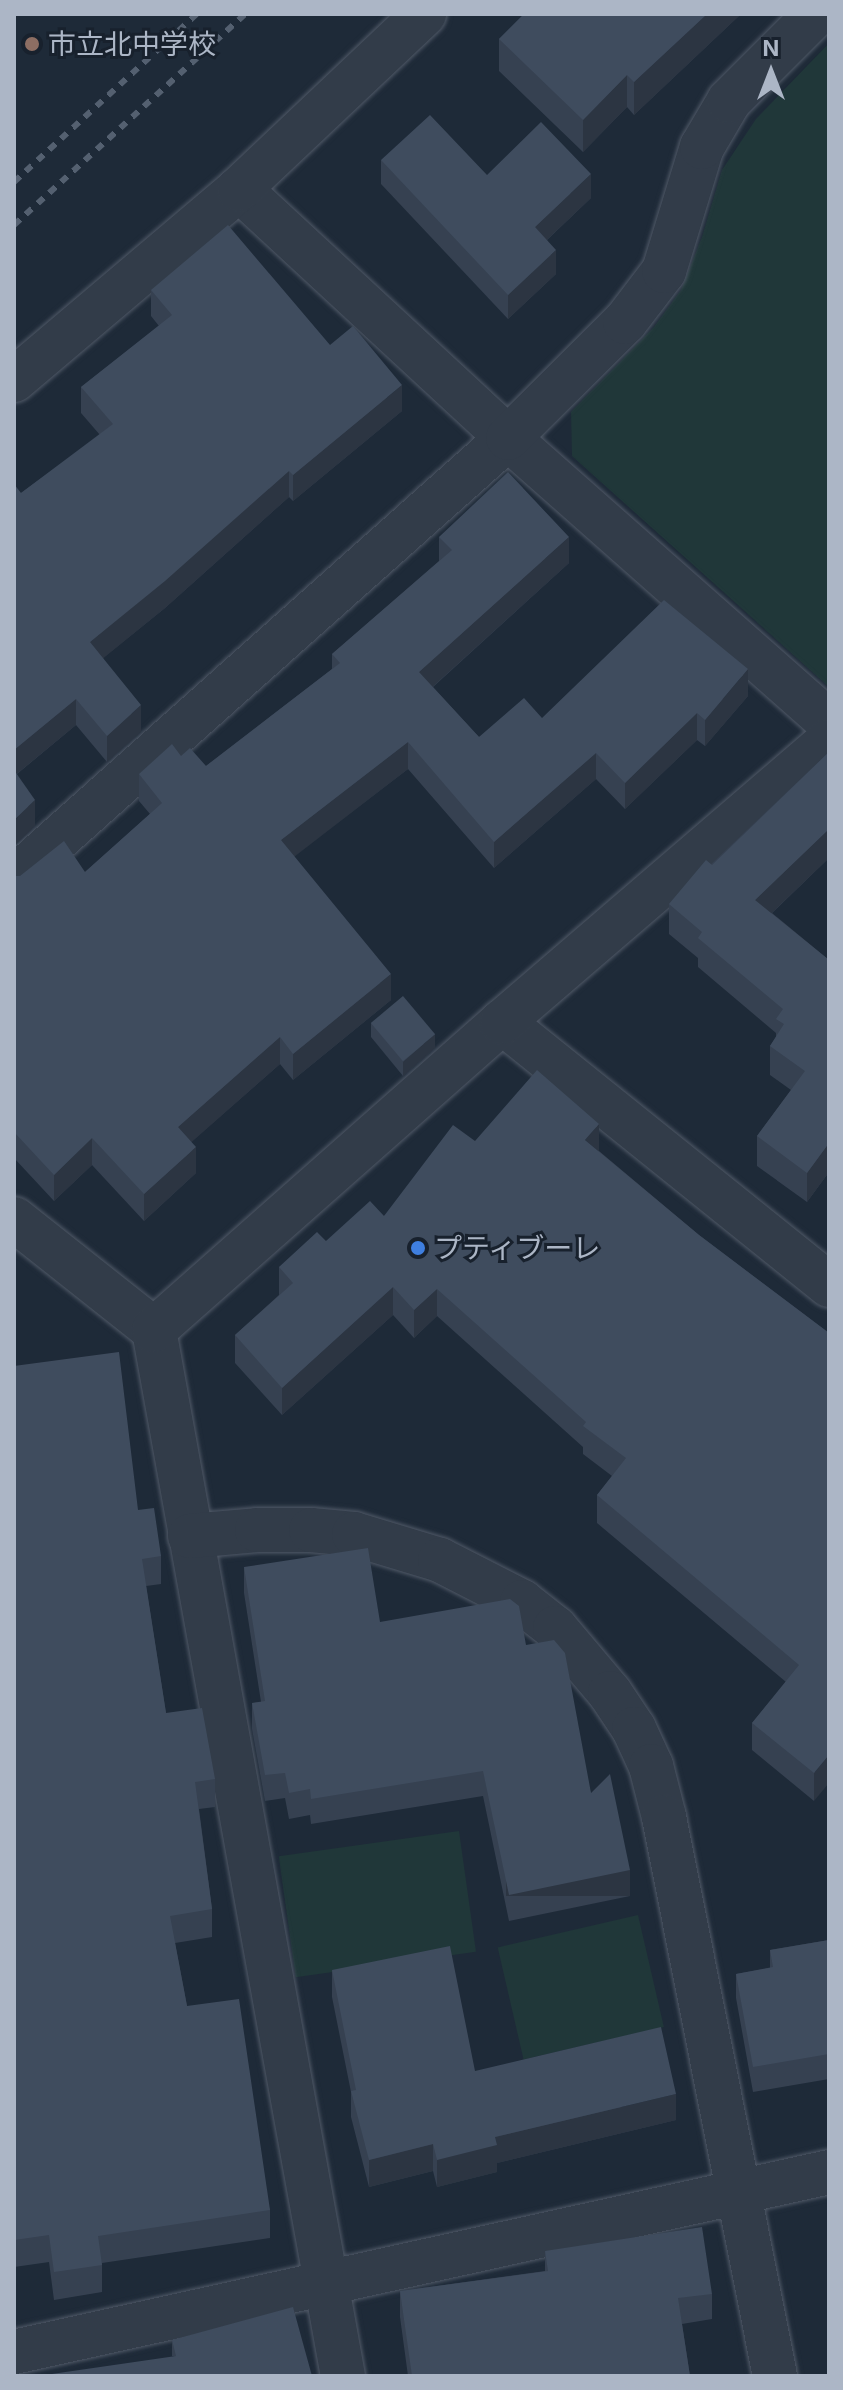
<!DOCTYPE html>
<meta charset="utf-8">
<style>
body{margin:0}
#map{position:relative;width:843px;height:2390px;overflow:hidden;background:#1e2a38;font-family:Inter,"Noto Sans JP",sans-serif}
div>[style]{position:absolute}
.green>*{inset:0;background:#203739;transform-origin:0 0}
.roads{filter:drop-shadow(0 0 2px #505967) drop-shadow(0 0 2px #505967)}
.minor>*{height:44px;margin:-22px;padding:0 22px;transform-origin:22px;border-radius:22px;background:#323c49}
.rail>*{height:6px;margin-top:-3px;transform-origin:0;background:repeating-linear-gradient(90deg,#546070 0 8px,transparent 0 16px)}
.wall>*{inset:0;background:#364151}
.shaded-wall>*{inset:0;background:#2c3542;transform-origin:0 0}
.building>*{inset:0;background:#3f4c5e;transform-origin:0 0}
.dots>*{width:22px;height:22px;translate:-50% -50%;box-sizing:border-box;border:4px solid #18212d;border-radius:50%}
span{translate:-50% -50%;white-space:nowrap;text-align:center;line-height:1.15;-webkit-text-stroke:6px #18212d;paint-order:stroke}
.poi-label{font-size:28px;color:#acb6c6}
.left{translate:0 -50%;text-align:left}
.frame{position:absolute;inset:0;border:16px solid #acb6c6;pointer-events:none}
.north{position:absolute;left:731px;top:32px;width:80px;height:80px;-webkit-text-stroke:6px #18212d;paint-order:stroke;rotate:0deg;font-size:22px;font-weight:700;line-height:32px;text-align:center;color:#acb6c6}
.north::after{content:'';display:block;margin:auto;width:28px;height:36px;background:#acb6c6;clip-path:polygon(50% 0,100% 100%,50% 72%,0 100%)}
</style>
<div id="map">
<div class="green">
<div style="clip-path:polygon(829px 43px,829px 687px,572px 456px,571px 412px,654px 327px,681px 290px,702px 237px,722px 170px,756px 119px)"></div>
<div style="left:459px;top:1831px;width:122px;height:182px;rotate:82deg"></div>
<div style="left:638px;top:1915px;width:115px;height:144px;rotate:77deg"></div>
</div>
<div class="roads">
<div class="minor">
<div style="left:239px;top:189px;width:367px;rotate:42.8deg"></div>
<div style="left:508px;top:438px;width:429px;rotate:41.5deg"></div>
<div style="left:14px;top:380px;width:295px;rotate:-40.3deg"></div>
<div style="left:239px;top:189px;width:255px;rotate:-43.4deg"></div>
<div style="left:14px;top:878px;width:662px;rotate:-41.69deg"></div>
<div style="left:508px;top:438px;width:165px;rotate:-44.8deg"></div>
<div style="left:625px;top:322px;width:64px;rotate:-52.6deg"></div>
<div style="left:664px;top:271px;width:130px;rotate:-73deg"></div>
<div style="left:702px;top:147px;width:53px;rotate:-59.6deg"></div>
<div style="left:729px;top:101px;width:123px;rotate:-45deg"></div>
<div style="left:502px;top:1022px;width:420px;rotate:38.8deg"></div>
<div style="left:14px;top:1219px;width:179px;rotate:38.4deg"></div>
<div style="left:154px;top:1330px;width:1063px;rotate:79.76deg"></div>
<div style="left:154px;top:1330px;width:465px;rotate:-41.5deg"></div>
<div style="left:502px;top:1022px;width:431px;rotate:-40.7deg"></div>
<div style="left:190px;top:1536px;width:67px;rotate:-5.1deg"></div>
<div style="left:257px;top:1530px;width:54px"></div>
<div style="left:311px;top:1530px;width:43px;rotate:5.3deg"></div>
<div style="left:354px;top:1534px;width:90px;rotate:16.8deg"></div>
<div style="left:440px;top:1560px;width:92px;rotate:27.1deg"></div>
<div style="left:522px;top:1602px;width:42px;rotate:38.2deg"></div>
<div style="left:555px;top:1628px;width:85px;rotate:49.8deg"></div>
<div style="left:610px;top:1693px;width:43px;rotate:56.3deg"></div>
<div style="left:634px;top:1729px;width:41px;rotate:65.3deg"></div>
<div style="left:651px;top:1766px;width:53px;rotate:75.7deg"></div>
<div style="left:664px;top:1817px;width:570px;rotate:78.77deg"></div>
<div style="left:14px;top:2352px;width:835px;rotate:-12.45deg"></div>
</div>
</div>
<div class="rail">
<div style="left:14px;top:182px;width:248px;rotate:-42.6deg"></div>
<div style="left:14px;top:225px;width:313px;rotate:-42.4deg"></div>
</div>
<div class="wall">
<div style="clip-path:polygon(524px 14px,741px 14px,634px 115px,627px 107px,583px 152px,499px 71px,499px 39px)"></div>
<div style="clip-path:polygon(381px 160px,487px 175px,591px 198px,547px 240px,556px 274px,508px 319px,381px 184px)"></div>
<div style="clip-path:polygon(151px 290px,330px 345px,402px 411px,293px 501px,289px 497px,165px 608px,103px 658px,141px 732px,107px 762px,76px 725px,17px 774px,35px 826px,14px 846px,21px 493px,100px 435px,81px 413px,81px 387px,159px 326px,151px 316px)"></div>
<div style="clip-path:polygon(439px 537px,569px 563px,433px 687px,479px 737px,542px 718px,748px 696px,705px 746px,697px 740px,625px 809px,596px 779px,494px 868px,408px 769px,294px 856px,391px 1000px,293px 1080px,280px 1064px,191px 1142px,196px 1173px,144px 1221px,92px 1165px,54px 1201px,14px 1158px,14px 876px,85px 872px,150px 814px,139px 801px,139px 774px,181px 756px,206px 766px,332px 669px,332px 654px,439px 561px)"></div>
<div style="clip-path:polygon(829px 752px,829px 858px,772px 913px,829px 960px,829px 1172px,807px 1202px,757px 1166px,757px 1136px,791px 1090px,770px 1075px,770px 1046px,776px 1037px,776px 1033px,698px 967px,698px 958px,669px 934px,669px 904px)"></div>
<div style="clip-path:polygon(371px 1023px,435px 1048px,403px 1076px,371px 1037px)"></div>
<div style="clip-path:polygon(475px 1141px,599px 1151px,699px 1235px,829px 1333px,814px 1801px,752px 1750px,752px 1723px,786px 1682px,597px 1523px,597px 1495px,612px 1476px,583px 1454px,583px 1447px,437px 1316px,414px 1338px,393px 1315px,282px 1415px,235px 1363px,235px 1335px,279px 1295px,279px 1267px,326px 1241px,384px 1216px)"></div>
<div style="clip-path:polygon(14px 1366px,138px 1510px,161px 1556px,161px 1584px,146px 1586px,166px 1713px,215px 1779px,215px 1807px,199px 1809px,212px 1909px,212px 1937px,175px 1943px,187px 2006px,270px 2210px,270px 2238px,102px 2263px,102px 2292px,54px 2300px,49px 2262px,14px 2267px)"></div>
<div style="clip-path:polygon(244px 1567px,380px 1622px,526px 1645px,591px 1793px,630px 1896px,509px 1921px,483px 1796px,311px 1824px,310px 1815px,289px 1819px,285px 1798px,265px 1801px,252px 1729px,252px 1703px,261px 1702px,244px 1593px)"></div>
<div style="clip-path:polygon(829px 1940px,829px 2079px,753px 2092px,736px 1998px,736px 1974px,770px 1968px,770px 1950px)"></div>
<div style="clip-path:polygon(332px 1970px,475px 2071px,676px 2120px,497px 2163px,497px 2172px,437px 2187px,433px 2171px,369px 2187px,351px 2117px,351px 2092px,332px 1997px)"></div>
<div style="clip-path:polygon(545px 2251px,712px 2294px,712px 2319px,682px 2324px,690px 2376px,408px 2376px,400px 2317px,400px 2291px,545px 2271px)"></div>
<div style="clip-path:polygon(172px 2340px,312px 2376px,172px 2356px)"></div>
</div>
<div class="shaded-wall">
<div style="clip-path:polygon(707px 14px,741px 14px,634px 115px,634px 82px)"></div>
<div style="clip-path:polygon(627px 75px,627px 107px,583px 152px,583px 120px)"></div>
<div style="clip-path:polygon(591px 174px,591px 198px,535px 251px,535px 227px)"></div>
<div style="clip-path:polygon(556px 250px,556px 274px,508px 319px,508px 295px)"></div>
<div style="clip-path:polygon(402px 385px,402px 411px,293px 501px,293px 475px)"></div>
<div style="clip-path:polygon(289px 471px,289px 497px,165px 608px,90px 669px,90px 642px)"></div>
<div style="clip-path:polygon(569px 537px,569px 563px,419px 699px,419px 672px)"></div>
<div style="clip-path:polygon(748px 669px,748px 696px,705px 746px,705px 720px)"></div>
<div style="clip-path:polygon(76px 699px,76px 725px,14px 776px,14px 750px)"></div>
<div style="clip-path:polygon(141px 705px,141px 732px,107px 762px,107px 736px)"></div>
<div style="clip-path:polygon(697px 713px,697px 740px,625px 809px,625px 783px)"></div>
<div style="clip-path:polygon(408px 742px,408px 769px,281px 867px,281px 840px)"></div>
<div style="clip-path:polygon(596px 753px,596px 779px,494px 868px,494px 842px)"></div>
<div style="clip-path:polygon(35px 800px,35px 826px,14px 846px,14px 820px)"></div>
<div style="clip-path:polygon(829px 829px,829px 858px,755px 929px,755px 900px)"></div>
<div style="clip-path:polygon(391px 974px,391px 1000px,293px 1080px,293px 1054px)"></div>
<div style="clip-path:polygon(435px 1034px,435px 1048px,403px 1076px,403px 1062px)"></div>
<div style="clip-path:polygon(280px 1037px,280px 1064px,178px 1154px,178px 1127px)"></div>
<div style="clip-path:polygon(599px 1124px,599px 1152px,585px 1140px)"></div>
<div style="clip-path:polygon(92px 1138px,92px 1165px,54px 1201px,54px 1175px)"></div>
<div style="clip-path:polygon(829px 1143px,829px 1172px,807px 1202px,807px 1173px)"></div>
<div style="clip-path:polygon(196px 1147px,196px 1173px,144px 1221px,144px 1194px)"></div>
<div style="clip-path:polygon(393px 1287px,393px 1315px,282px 1415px,282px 1388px)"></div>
<div style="clip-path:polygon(437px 1289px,437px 1316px,414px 1338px,414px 1310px)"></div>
<div style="clip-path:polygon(829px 1755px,829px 1783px,814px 1801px,814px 1773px)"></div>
<div style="left:630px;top:1870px;width:26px;height:124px;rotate:90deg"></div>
<div style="clip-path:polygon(676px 2094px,676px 2120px,497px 2163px,497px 2172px,437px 2187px,437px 2160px,495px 2137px)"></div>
<div style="clip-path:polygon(433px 2144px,433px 2171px,369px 2187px,369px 2160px)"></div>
</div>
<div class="building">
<div style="clip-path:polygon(524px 14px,707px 14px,634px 82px,627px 75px,583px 120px,499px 39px)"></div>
<div style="clip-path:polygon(430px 115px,487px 175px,541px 122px,591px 174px,535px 227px,556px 250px,508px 295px,381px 160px)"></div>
<div style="clip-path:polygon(228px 225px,330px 345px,353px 326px,402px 385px,293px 475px,289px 471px,165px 581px,90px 642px,141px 705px,107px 736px,76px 699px,14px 750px,14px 484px,21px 493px,113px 424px,81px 387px,172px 315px,151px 290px)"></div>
<div style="clip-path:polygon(508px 472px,569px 537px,419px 672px,479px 737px,524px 698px,542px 718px,664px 600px,748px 669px,705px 720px,697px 713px,625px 783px,596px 753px,494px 842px,408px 742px,281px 840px,391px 974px,293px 1054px,280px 1037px,178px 1127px,196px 1147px,144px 1194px,92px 1138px,54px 1175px,14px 1132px,14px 876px,20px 876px,64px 841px,85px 872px,162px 803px,139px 774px,172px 744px,181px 756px,190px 748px,206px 766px,340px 663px,332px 654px,452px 550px,439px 537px)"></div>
<div style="clip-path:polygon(829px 752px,829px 829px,755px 900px,829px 960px,829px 1143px,807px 1173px,757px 1136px,805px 1071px,770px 1046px,784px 1024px,776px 1019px,783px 1009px,698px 938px,702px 932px,669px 904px,706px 860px,712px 865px)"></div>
<div style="clip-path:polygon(14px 770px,35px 800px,14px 820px)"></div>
<div style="left:403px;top:996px;width:50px;height:42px;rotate:50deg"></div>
<div style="clip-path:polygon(537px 1070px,599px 1124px,585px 1140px,699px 1235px,829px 1333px,829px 1755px,814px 1773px,752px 1723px,799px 1665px,597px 1495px,626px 1458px,583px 1426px,586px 1422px,437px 1289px,414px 1310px,393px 1287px,282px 1388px,235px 1335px,293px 1283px,279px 1267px,317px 1232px,326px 1241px,370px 1201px,384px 1216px,453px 1125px,475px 1141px)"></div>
<div style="clip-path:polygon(119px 1352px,138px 1510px,154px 1508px,161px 1556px,142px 1559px,166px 1713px,202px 1708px,215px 1779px,195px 1782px,212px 1909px,170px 1916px,187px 2006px,239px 1999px,270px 2210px,98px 2236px,102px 2265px,54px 2272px,49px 2235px,14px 2240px,14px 1366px)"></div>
<div style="clip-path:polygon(368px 1548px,380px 1622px,510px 1599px,519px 1606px,526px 1645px,554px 1640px,565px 1653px,591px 1793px,610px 1774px,630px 1870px,509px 1895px,483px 1771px,311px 1799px,310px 1789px,289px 1793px,285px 1773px,265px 1775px,252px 1703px,265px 1701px,244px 1567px)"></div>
<div style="clip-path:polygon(829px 1940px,829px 2054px,753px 2067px,736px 1974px,773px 1967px,770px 1950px)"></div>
<div style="clip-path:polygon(450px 1946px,475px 2071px,661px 2027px,676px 2094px,495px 2137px,497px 2145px,437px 2160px,433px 2144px,369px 2160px,351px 2091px,356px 2090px,332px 1970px)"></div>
<div style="clip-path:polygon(702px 2227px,712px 2294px,678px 2298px,690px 2376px,412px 2376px,400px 2291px,548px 2271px,545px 2251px)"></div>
<div style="clip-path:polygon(293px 2307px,312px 2376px,38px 2376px,176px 2356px,172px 2340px)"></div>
</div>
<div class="dots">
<div style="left:32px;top:44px;background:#8d6e63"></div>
<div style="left:418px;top:1248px;background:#3f7fe0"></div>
</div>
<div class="poi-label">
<span class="left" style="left:48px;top:44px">市立北中学校</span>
<span class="left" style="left:434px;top:1248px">プティブーレ</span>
</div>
<div class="frame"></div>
<div class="north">N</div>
</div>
